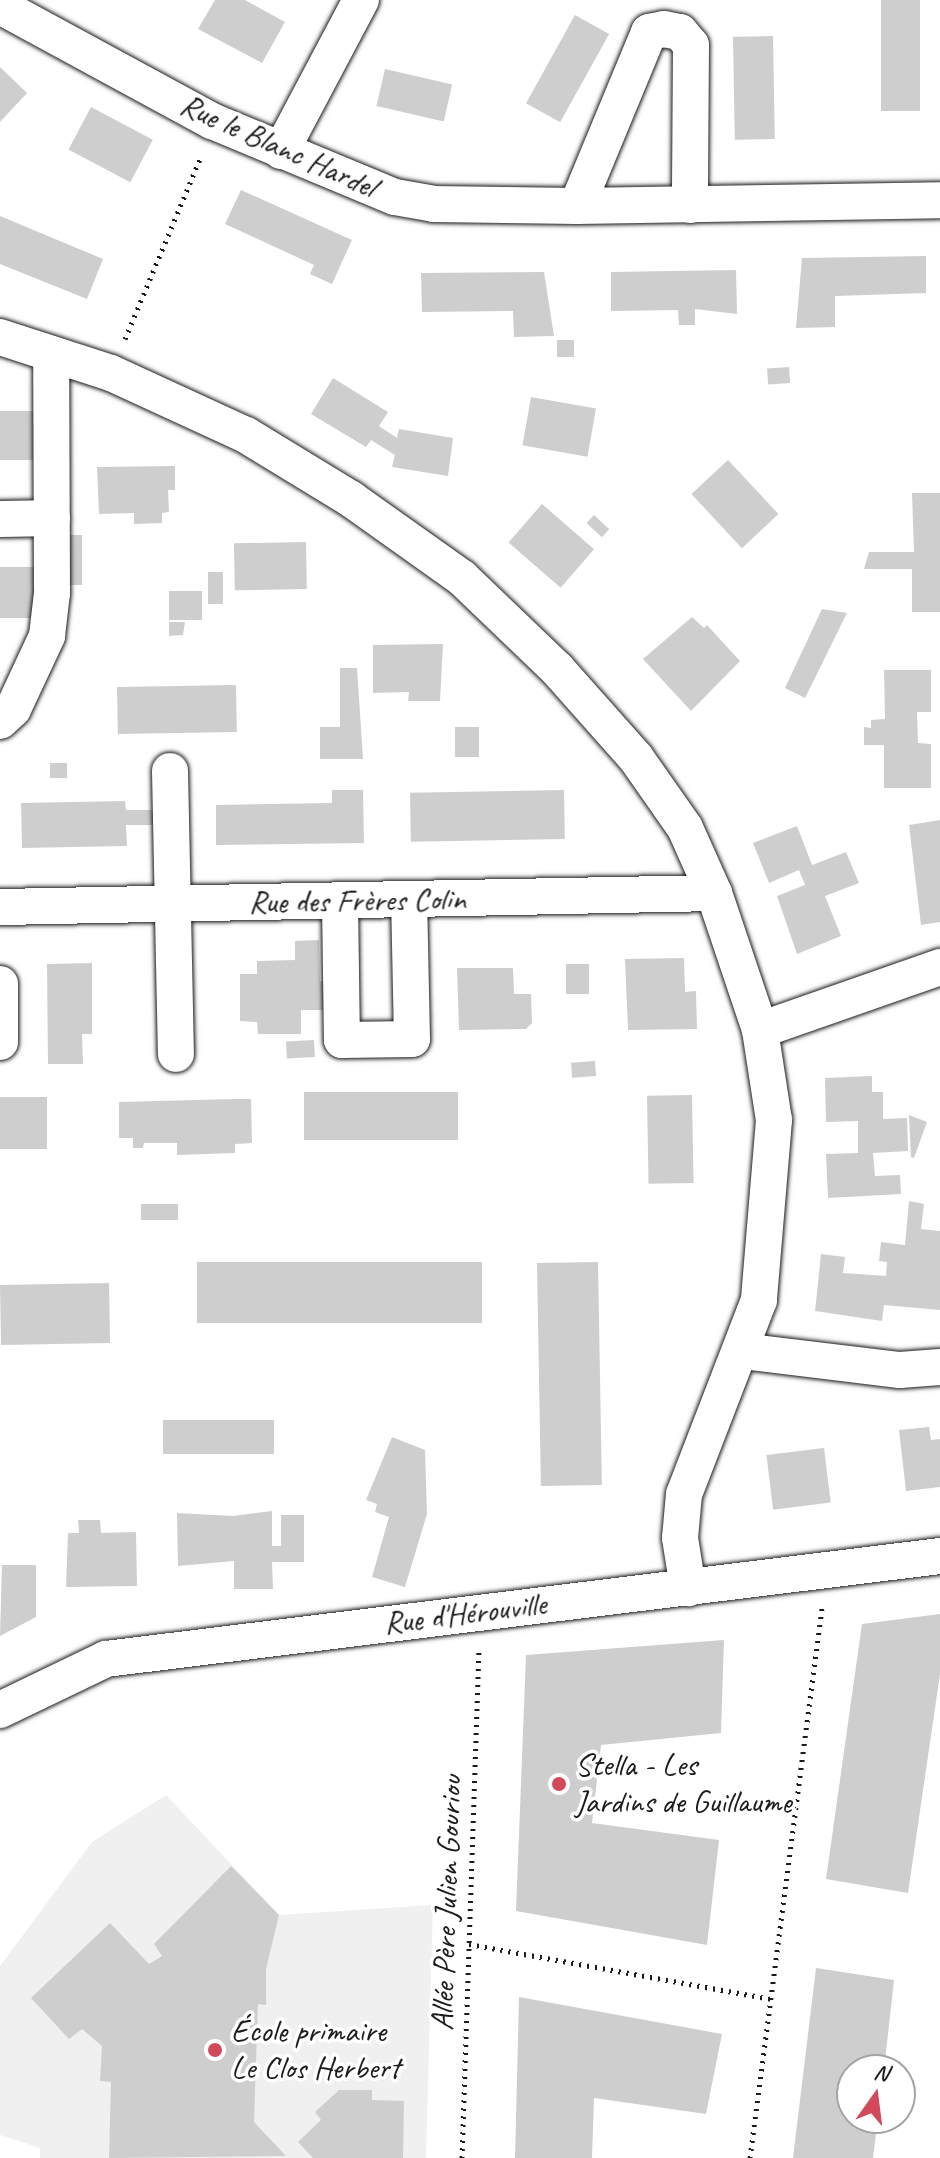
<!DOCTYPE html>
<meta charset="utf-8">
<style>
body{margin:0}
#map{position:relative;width:940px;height:2158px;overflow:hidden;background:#fff;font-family:Caveat,sans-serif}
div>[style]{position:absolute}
.built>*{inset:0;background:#f0f0f0}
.building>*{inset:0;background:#cecece;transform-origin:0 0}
.path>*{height:5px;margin-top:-2.5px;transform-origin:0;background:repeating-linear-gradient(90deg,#1c1c1c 0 2px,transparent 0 8px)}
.roads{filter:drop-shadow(0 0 2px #1c1c1c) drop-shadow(0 0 2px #1c1c1c)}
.minor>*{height:36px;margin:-18px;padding:0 18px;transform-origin:18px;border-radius:18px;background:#fff}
.dots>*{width:22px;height:22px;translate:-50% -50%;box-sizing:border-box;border:4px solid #fff;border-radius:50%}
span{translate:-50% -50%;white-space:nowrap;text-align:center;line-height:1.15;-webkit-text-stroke:7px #fff;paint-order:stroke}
.street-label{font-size:32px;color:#1c1c1c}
.poi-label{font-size:32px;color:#1c1c1c}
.left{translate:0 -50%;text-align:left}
.north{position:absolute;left:836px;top:2054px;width:80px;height:80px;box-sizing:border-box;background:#fff;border:2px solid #a4a4a4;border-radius:50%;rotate:14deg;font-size:22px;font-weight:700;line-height:32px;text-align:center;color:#1c1c1c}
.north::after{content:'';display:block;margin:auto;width:28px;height:36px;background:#d1495b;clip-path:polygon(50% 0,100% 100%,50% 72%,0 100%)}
</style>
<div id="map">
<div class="built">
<div style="clip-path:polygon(166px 1795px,279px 1915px,433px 1905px,426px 2158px,40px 2158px,40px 2148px,0 2135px,0 1966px,92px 1842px)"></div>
</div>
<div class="building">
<div style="clip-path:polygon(215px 0,245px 0,285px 22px,262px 63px,198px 29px)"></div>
<div style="left:881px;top:0;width:39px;height:111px"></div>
<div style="left:575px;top:15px;width:39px;height:101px;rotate:29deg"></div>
<div style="left:773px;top:36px;width:103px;height:40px;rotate:89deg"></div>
<div style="clip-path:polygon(0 67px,27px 93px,0 122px)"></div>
<div style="left:385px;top:69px;width:69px;height:38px;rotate:13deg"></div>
<div style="left:91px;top:107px;width:70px;height:48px;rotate:28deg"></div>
<div style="clip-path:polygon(241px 190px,352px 240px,332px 284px,310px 274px,314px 265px,225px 224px)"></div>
<div style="clip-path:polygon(0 216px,103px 259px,87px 299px,0 264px)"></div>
<div style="clip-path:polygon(926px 256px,926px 293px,835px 296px,835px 327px,796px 328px,802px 258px)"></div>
<div style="clip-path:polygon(736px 270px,737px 314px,695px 309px,695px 325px,679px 325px,678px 310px,611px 311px,611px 272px)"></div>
<div style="clip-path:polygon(544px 272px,554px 336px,514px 337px,513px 311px,422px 312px,421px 273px)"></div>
<div style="left:557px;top:340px;width:17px;height:17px"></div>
<div style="left:789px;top:367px;width:16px;height:22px;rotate:86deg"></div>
<div style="clip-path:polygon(333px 378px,388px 412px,379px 426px,397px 438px,399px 429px,453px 438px,448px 476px,392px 467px,395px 455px,371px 440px,366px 447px,311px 414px)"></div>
<div style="left:531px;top:397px;width:66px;height:49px;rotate:10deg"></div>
<div style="left:37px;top:411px;width:49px;height:37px;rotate:90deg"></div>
<div style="left:728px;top:460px;width:74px;height:50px;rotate:47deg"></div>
<div style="clip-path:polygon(175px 466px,175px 490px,168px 490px,169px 512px,162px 513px,162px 523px,134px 524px,134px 513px,99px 514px,97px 467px)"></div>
<div style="clip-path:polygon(912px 493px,940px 493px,940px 612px,912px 612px,912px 569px,864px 569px,869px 552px,914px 552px)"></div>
<div style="left:542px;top:504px;width:69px;height:51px;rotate:41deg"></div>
<div style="left:594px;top:515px;width:21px;height:11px;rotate:43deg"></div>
<div style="left:64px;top:535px;width:18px;height:50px"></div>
<div style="left:306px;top:542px;width:47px;height:72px;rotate:89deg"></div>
<div style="left:0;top:567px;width:40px;height:51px"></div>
<div style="left:208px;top:572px;width:15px;height:32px"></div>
<div style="left:169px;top:591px;width:33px;height:29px"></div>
<div style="clip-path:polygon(822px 609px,847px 613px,805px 698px,785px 688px)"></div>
<div style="clip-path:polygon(692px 617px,704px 628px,707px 625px,740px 661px,691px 711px,643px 659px)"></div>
<div style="clip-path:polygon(169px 622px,185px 622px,183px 635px,169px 636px)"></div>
<div style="clip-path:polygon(443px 644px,440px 701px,408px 701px,409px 692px,373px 693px,373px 645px)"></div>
<div style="clip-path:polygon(340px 668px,357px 668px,363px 759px,320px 759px,320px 727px,340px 727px)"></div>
<div style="clip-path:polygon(884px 670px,931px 670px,931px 712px,917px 712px,918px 743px,931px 744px,931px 788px,884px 788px,884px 745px,864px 745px,864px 727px,871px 728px,871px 720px,885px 719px)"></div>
<div style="left:236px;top:685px;width:47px;height:119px;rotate:89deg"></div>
<div style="left:455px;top:727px;width:24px;height:30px"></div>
<div style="left:50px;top:763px;width:17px;height:15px"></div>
<div style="clip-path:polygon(332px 790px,363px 790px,364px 843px,216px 845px,216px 805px,332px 803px)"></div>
<div style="left:564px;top:790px;width:49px;height:154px;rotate:89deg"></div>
<div style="clip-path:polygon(125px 801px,126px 810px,154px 810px,154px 825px,126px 825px,127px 846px,22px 848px,21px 803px)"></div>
<div style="clip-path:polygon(940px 820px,940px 922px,921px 925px,909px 825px)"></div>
<div style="clip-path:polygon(797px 826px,812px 865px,846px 852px,859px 883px,825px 896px,841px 936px,797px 954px,777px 896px,805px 885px,799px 870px,769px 883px,753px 843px)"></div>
<div style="clip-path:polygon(319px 940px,320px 981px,328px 981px,329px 1010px,301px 1010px,301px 1034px,258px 1034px,257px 1022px,240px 1021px,240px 974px,257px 974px,257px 961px,295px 960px,295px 941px)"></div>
<div style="clip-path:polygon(684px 958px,685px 992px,696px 991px,697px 1029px,628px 1030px,625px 959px)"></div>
<div style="clip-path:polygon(92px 963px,92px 1034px,82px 1034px,83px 1064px,48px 1064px,47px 964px)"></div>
<div style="left:566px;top:964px;width:23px;height:30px"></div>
<div style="clip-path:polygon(457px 968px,513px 968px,514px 994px,531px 994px,532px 1023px,526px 1029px,459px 1030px)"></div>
<div style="left:314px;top:1040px;width:17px;height:28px;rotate:87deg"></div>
<div style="left:595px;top:1061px;width:15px;height:24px;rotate:86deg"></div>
<div style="clip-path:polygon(872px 1076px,872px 1092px,883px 1092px,883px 1119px,907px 1118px,908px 1151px,873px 1153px,875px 1176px,900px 1175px,901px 1194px,828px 1198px,826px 1154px,858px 1153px,858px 1121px,826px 1122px,825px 1078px)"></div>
<div style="left:458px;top:1092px;width:48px;height:154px;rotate:90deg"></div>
<div style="left:692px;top:1095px;width:88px;height:45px;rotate:89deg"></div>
<div style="left:0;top:1097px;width:47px;height:52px"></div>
<div style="clip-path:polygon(234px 1099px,251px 1099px,252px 1143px,235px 1144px,235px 1153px,177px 1155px,177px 1143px,144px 1143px,143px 1148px,133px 1148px,133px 1138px,119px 1138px,119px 1102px)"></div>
<div style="clip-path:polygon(909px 1115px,927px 1122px,914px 1158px,911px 1157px)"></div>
<div style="clip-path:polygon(909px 1201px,924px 1204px,921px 1229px,940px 1231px,940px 1310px,884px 1305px,882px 1321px,815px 1311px,821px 1254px,845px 1257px,843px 1273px,886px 1276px,887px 1262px,879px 1261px,881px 1242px,905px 1245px)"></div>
<div style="left:178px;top:1204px;width:16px;height:37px;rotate:90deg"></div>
<div style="left:482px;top:1262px;width:61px;height:285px;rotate:90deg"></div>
<div style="left:598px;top:1262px;width:223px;height:61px;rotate:89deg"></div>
<div style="left:109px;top:1283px;width:60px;height:109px;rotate:89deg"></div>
<div style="left:163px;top:1420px;width:111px;height:34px"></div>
<div style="clip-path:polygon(929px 1427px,931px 1440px,940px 1439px,940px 1487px,906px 1491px,899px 1430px)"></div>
<div style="clip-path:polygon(392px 1437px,425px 1450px,427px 1514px,405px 1587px,372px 1577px,389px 1517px,375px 1512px,377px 1504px,366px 1500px)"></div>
<div style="left:824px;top:1448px;width:55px;height:58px;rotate:83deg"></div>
<div style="clip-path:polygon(272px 1511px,272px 1546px,281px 1546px,281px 1515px,304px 1515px,304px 1562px,272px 1562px,273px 1589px,234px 1589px,234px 1561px,178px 1566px,177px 1513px,233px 1516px)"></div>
<div style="clip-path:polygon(78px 1520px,100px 1520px,101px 1533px,136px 1532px,137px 1586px,66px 1587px,68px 1533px,79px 1533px)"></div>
<div style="clip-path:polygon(2px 1565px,36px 1565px,36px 1617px,0 1636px)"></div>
<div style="clip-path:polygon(940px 1614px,940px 1674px,908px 1893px,826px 1879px,862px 1624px)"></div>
<div style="clip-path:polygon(724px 1640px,721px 1733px,601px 1745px,592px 1823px,719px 1840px,707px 1945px,516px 1911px,526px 1655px)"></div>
<div style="clip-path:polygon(231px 1866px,279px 1915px,266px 1969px,266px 2005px,258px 2004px,254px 2122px,286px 2156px,109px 2158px,111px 2082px,100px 2081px,102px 2046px,82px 2029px,69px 2039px,31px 1998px,110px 1923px,149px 1964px,162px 1956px,154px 1944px)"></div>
<div style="clip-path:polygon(816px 1968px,894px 1980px,884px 2070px,852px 2070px,852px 2118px,878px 2118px,873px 2158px,793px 2158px)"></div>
<div style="clip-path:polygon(519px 1997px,722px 2034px,706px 2114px,594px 2098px,592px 2158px,515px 2158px)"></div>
<div style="clip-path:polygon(339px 2090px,372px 2090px,372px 2100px,404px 2101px,403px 2158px,313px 2158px,298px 2142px,321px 2120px,315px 2112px)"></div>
</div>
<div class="path">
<div style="left:125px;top:339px;width:198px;rotate:-67.4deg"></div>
<div style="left:469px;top:1944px;width:307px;rotate:10.3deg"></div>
<div style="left:462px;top:2158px;width:509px;rotate:-88.09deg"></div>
<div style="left:750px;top:2158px;width:555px;rotate:-82.54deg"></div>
</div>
<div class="roads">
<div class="minor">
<div style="left:0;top:6px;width:241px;rotate:28.5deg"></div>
<div style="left:212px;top:121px;width:198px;rotate:22.6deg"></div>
<div style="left:395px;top:197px;width:39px;rotate:10deg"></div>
<div style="left:433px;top:204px;width:144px;rotate:0.8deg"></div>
<div style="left:577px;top:206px;width:363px;rotate:-0.9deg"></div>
<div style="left:281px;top:151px;width:171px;rotate:-62.1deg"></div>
<div style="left:577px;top:206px;width:188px;rotate:-67.5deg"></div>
<div style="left:649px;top:32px;width:15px;rotate:-11deg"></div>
<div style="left:664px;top:29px;width:16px;rotate:11deg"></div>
<div style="left:680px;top:32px;width:17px;rotate:50deg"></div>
<div style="left:691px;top:45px;width:160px;rotate:90.4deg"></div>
<div style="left:0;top:337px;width:117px;rotate:18deg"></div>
<div style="left:111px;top:373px;width:149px;rotate:24.7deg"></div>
<div style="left:246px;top:435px;width:123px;rotate:31.4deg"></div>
<div style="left:351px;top:499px;width:136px;rotate:35.4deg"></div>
<div style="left:462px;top:578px;width:132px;rotate:43.8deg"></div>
<div style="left:557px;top:669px;width:119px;rotate:48.4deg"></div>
<div style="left:636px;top:758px;width:85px;rotate:55deg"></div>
<div style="left:685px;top:828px;width:71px;rotate:66deg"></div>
<div style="left:714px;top:893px;width:145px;rotate:71.4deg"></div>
<div style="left:760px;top:1030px;width:91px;rotate:81.2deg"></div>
<div style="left:774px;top:1120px;width:181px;rotate:94.8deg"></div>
<div style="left:759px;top:1300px;width:208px;rotate:111.1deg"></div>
<div style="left:684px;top:1494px;width:44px;rotate:95.2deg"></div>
<div style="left:680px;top:1538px;width:51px;rotate:80.9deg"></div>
<div style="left:0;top:519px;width:52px;rotate:-1.1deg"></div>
<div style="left:0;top:721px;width:18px;rotate:-43deg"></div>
<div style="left:13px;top:709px;width:81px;rotate:-65deg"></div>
<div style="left:47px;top:636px;width:43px;rotate:-83.4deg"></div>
<div style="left:52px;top:593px;width:239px;rotate:-90.2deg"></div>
<div style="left:170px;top:771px;width:283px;rotate:88.8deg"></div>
<div style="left:340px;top:901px;width:139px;rotate:89.2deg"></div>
<div style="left:342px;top:1040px;width:70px;rotate:-0.8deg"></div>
<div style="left:412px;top:1039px;width:139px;rotate:-91.2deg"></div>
<div style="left:0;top:907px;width:714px;rotate:-1.12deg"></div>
<div style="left:0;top:984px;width:58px;rotate:90deg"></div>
<div style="left:760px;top:1030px;width:191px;rotate:-19.3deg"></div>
<div style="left:742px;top:1351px;width:159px;rotate:6.9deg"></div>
<div style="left:900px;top:1370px;width:40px;rotate:-4.3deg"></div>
<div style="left:0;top:1710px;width:118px;rotate:-25.7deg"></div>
<div style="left:106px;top:1659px;width:840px;rotate:-7.04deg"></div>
</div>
</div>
<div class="dots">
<div style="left:559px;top:1784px;background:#d1495b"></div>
<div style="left:215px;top:2050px;background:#d1495b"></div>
</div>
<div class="street-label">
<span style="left:278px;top:146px;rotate:24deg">Rue le Blanc Hardel</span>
<span style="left:357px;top:901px;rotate:-1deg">Rue des Frères Colin</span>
<span style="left:465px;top:1614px;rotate:-7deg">Rue d'Hérouville</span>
<span style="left:447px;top:1903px;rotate:-88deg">Allée Père Julien Gouriou</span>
</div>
<div class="poi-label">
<span class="left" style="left:575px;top:1784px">Stella - Les<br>Jardins de Guillaume</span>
<span class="left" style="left:231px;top:2050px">École primaire<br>Le Clos Herbert</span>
</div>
<div class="north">N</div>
</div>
